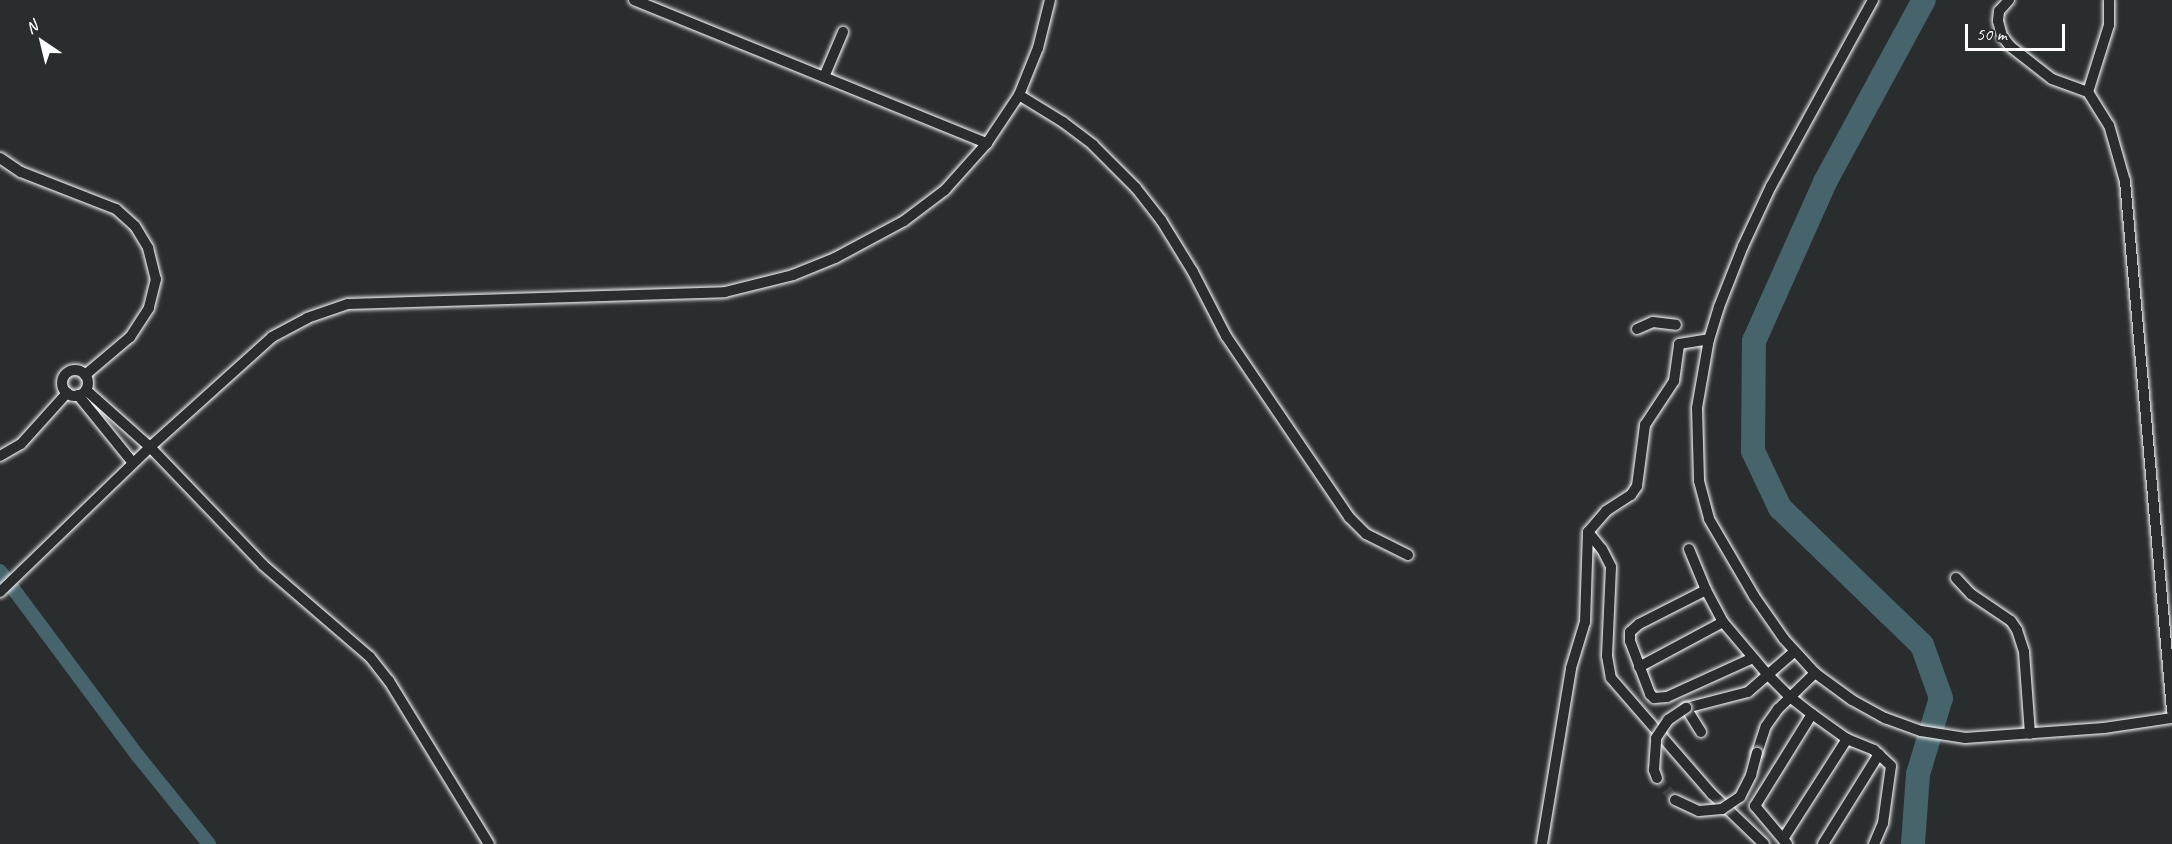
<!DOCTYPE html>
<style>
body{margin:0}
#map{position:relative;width:2172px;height:844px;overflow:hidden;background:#2a2d2e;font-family:Caveat,sans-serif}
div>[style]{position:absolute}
.canal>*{height:14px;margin:-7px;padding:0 7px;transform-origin:7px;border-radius:7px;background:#47636c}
.river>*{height:24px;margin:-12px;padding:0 12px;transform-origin:12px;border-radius:12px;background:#47636c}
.street-tunnel>*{height:10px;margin-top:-5px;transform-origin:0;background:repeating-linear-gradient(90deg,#3f4243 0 10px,transparent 0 15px)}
.roads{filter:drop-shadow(0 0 2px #fff) drop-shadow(0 0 2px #fff)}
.street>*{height:10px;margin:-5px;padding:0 5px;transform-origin:5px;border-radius:5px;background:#2a2d2e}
.street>.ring{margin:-5px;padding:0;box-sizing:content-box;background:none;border:10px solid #2a2d2e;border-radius:50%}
.bridges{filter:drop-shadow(0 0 2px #fff) drop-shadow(0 0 2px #fff)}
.street-bridge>*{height:10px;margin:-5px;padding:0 5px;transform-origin:5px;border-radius:5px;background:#2a2d2e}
span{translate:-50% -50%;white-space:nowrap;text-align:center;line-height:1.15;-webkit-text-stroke:5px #2a2d2e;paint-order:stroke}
.north{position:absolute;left:12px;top:12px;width:60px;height:60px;-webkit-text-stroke:4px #2a2d2e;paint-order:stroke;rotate:325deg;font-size:16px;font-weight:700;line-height:24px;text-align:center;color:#fff}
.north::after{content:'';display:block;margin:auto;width:21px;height:27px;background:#fff;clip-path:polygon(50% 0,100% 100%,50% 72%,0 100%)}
.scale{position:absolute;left:1965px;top:24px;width:100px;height:27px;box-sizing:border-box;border:3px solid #fff;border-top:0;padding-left:8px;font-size:18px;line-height:21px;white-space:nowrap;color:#fff;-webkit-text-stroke:4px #2a2d2e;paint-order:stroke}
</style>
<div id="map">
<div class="canal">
<div style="left:0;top:571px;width:231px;rotate:53.3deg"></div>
<div style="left:138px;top:756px;width:113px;rotate:51.1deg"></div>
</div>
<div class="river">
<div style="left:1913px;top:844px;width:70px;rotate:-85.9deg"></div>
<div style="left:1918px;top:774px;width:79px;rotate:-73.2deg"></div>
<div style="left:1941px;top:698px;width:56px;rotate:-109.7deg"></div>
<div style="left:1922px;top:645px;width:197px;rotate:-136deg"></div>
<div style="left:1780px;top:508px;width:63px;rotate:-115.3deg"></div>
<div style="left:1753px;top:451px;width:110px;rotate:-89.5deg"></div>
<div style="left:1754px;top:341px;width:174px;rotate:-65.9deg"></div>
<div style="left:1825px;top:182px;width:207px;rotate:-61.5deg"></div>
</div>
<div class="street-tunnel">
<div style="left:1657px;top:778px;width:28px;rotate:51deg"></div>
</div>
<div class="roads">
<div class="street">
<div style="left:634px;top:0;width:381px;rotate:22.1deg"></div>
<div style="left:1873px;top:0;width:212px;rotate:118.7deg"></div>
<div style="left:1771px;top:186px;width:66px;rotate:115deg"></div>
<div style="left:1743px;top:246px;width:66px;rotate:111.5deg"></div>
<div style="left:1719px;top:307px;width:34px;rotate:107deg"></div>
<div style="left:1709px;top:339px;width:70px;rotate:99.9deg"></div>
<div style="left:1697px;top:408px;width:73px;rotate:88.4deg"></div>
<div style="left:1699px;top:481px;width:39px;rotate:75deg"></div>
<div style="left:1709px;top:519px;width:89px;rotate:59.7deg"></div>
<div style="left:1754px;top:596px;width:52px;rotate:55.1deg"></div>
<div style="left:1784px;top:639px;width:46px;rotate:47.6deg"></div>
<div style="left:1815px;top:673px;width:46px;rotate:36.1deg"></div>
<div style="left:1852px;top:700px;width:38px;rotate:29deg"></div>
<div style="left:1885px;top:718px;width:38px;rotate:20deg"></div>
<div style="left:1921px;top:731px;width:45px;rotate:9deg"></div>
<div style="left:1965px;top:738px;width:139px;rotate:-4.1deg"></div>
<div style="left:2104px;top:728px;width:69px;rotate:-8.4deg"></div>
<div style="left:2009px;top:0;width:15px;rotate:132deg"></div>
<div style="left:1999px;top:11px;width:10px;rotate:96deg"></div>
<div style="left:1998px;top:21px;width:16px;rotate:75deg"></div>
<div style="left:2002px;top:36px;width:14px;rotate:51deg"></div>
<div style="left:2011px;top:47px;width:52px;rotate:38deg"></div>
<div style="left:2052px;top:79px;width:38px;rotate:20deg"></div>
<div style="left:2088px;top:92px;width:39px;rotate:58deg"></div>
<div style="left:2109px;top:125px;width:58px;rotate:74.1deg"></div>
<div style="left:2125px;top:181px;width:532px;rotate:84.93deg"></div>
<div style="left:824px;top:77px;width:49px;rotate:-67.1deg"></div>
<div style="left:2088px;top:92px;width:70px;rotate:-72.6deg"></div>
<div style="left:2109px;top:25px;width:25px;rotate:-90deg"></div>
<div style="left:1019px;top:95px;width:52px;rotate:31.5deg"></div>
<div style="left:1063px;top:122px;width:38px;rotate:37deg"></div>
<div style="left:1093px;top:145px;width:61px;rotate:45deg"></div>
<div style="left:1136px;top:188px;width:41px;rotate:52deg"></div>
<div style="left:1161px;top:220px;width:61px;rotate:58.4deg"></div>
<div style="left:1193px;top:272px;width:72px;rotate:62.7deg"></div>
<div style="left:1226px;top:336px;width:219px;rotate:55.8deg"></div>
<div style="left:1349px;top:517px;width:24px;rotate:45deg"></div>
<div style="left:1366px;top:534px;width:47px;rotate:26.6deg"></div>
<div style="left:0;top:158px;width:25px;rotate:34deg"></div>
<div style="left:21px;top:172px;width:102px;rotate:21.3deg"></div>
<div style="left:116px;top:209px;width:25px;rotate:42deg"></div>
<div style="left:135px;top:226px;width:26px;rotate:59deg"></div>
<div style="left:148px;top:248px;width:32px;rotate:76deg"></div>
<div style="left:156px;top:279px;width:30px;rotate:104deg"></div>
<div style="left:149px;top:308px;width:35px;rotate:123deg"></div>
<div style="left:130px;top:337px;width:59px;rotate:139.8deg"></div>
<div style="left:1637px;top:329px;width:17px;rotate:-24deg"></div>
<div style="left:1653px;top:322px;width:23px;rotate:7deg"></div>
<div class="ring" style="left:62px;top:370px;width:16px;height:16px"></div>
<div style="left:86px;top:390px;width:86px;rotate:41.7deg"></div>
<div style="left:150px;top:447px;width:163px;rotate:46.2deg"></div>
<div style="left:263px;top:565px;width:141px;rotate:40.7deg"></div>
<div style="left:370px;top:657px;width:31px;rotate:52deg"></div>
<div style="left:389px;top:681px;width:191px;rotate:58.5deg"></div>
<div style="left:78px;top:395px;width:87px;rotate:51deg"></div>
<div style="left:0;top:456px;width:24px;rotate:-30deg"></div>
<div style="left:21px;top:444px;width:69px;rotate:-48deg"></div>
<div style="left:1588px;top:532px;width:22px;rotate:51deg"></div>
<div style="left:1602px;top:549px;width:20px;rotate:63deg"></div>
<div style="left:1611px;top:567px;width:89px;rotate:92.6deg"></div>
<div style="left:1607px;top:656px;width:22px;rotate:80deg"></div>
<div style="left:1611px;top:678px;width:154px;rotate:49deg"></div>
<div style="left:1712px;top:794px;width:72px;rotate:43.9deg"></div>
<div style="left:1689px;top:549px;width:44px;rotate:67.5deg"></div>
<div style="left:1706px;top:590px;width:36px;rotate:62deg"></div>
<div style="left:1723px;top:622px;width:70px;rotate:49.7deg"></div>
<div style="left:1768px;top:675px;width:31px;rotate:45deg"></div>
<div style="left:1790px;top:697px;width:28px;rotate:38deg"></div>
<div style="left:1812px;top:714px;width:43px;rotate:35.5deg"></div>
<div style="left:1847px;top:739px;width:29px;rotate:22deg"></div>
<div style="left:1874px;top:750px;width:23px;rotate:43deg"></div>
<div style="left:1891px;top:766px;width:58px;rotate:98deg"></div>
<div style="left:1883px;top:823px;width:23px;rotate:113deg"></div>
<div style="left:1956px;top:578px;width:22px;rotate:47deg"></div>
<div style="left:1971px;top:594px;width:48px;rotate:34deg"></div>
<div style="left:2011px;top:621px;width:11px;rotate:56deg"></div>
<div style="left:2017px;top:630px;width:23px;rotate:72deg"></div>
<div style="left:2024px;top:652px;width:82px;rotate:85.8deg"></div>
<div style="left:1706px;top:590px;width:75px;rotate:153.1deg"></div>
<div style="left:1639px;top:624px;width:12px;rotate:138deg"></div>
<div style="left:1630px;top:632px;width:9px;rotate:90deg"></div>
<div style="left:1630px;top:641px;width:57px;rotate:69.3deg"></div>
<div style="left:1650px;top:694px;width:6px;rotate:45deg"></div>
<div style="left:1654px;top:698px;width:13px;rotate:-4deg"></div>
<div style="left:1667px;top:697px;width:94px;rotate:-24.4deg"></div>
<div style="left:0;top:592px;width:209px;rotate:-44deg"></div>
<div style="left:150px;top:447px;width:164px;rotate:-42deg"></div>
<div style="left:272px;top:337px;width:40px;rotate:-28deg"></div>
<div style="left:307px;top:318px;width:43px;rotate:-18.9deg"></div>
<div style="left:348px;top:304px;width:377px;rotate:-1.8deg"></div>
<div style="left:725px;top:292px;width:70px;rotate:-14deg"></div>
<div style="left:793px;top:275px;width:45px;rotate:-22deg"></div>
<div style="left:835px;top:258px;width:78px;rotate:-28.2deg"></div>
<div style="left:904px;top:221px;width:51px;rotate:-37.1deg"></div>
<div style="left:945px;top:190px;width:63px;rotate:-48.2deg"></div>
<div style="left:987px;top:143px;width:58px;rotate:-56.3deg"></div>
<div style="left:1019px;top:95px;width:51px;rotate:-68deg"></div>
<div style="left:1038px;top:48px;width:49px;rotate:-76deg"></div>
<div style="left:1639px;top:667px;width:95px;rotate:-28.2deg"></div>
<div style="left:1701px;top:732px;width:28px;rotate:-122deg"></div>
<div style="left:1686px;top:708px;width:64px;rotate:-14.5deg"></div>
<div style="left:1748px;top:692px;width:62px;rotate:-41.1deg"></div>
<div style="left:1757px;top:753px;width:28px;rotate:-72deg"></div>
<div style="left:1766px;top:726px;width:21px;rotate:-55deg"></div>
<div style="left:1778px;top:709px;width:52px;rotate:-44.2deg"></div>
<div style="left:1783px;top:839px;width:119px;rotate:-57.4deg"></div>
<div style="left:1542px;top:844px;width:178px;rotate:-80.6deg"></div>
<div style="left:1571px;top:668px;width:48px;rotate:-73.1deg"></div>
<div style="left:1585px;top:622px;width:90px;rotate:-88.1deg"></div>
<div style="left:1588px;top:532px;width:28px;rotate:-49deg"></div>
<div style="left:1606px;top:511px;width:30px;rotate:-33deg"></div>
<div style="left:1631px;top:495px;width:11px;rotate:-56deg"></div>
<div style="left:1637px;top:486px;width:62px;rotate:-82.5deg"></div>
<div style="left:1645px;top:425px;width:53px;rotate:-56.6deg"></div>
<div style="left:1674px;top:381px;width:37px;rotate:-82deg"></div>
<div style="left:1679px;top:344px;width:30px;rotate:-9deg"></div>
<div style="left:1787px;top:844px;width:50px;rotate:-130.1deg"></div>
<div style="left:1755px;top:806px;width:108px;rotate:-58.2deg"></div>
<div style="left:1823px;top:844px;width:106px;rotate:-58.1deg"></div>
</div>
</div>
<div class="bridges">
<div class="street-bridge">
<div style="left:1657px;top:778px;width:9px;rotate:-111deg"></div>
<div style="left:1654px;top:770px;width:32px;rotate:-86deg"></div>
<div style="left:1656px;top:738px;width:22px;rotate:-56deg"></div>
<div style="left:1668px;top:720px;width:22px;rotate:-34deg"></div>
<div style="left:1675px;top:800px;width:26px;rotate:25deg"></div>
<div style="left:1699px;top:811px;width:23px;rotate:-5deg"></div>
<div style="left:1722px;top:809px;width:22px;rotate:-34deg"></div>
<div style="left:1740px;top:797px;width:25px;rotate:-63deg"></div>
<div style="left:1751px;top:775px;width:23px;rotate:-75deg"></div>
</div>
</div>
<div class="north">N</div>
<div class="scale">50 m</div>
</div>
